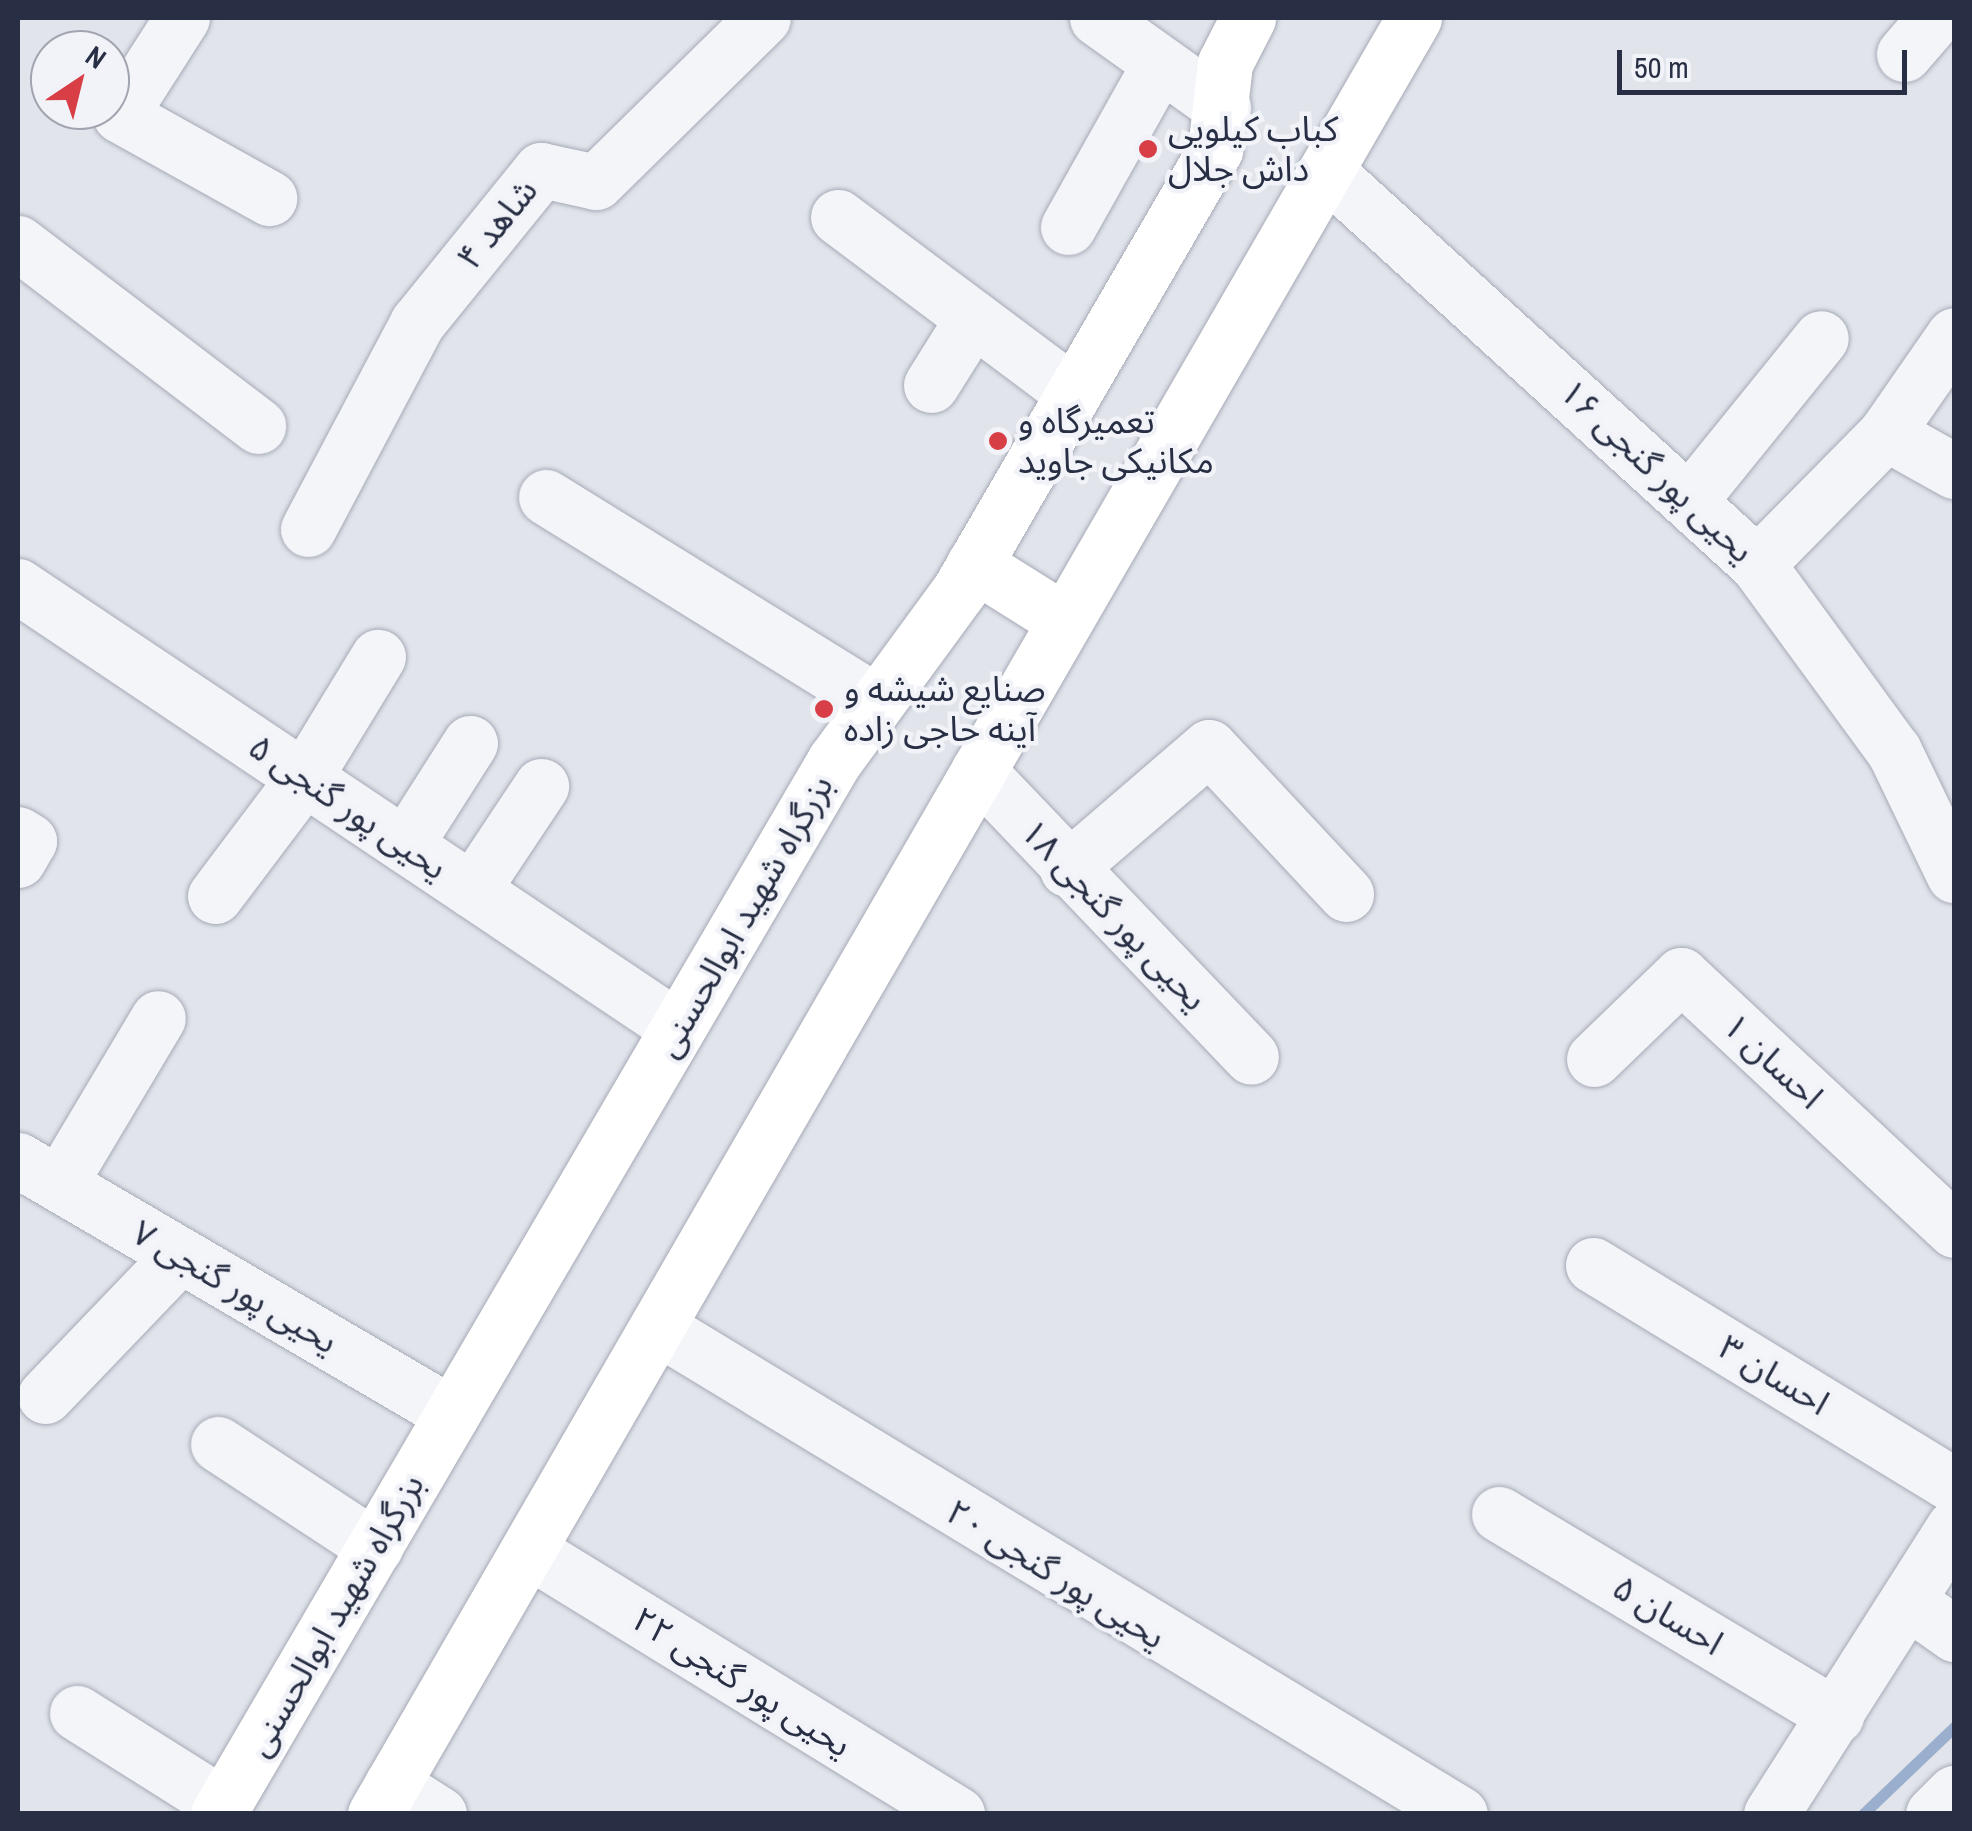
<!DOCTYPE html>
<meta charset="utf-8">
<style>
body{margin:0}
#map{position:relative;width:1972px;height:1831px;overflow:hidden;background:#e1e4eb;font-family:"Archivo Narrow","Noto Sans Arabic",sans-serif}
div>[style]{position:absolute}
.stream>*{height:11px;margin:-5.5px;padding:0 5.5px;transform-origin:5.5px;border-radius:5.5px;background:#9aaecd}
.roads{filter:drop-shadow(0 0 2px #a6aab6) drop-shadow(0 0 2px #a6aab6)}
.minor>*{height:55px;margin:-27.5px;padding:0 27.5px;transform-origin:27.5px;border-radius:27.5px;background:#f4f5f9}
.major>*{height:55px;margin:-27.5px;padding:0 27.5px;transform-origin:27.5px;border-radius:27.5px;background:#fff}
.dots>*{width:28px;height:28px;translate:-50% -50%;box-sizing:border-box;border:5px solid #f1f3f8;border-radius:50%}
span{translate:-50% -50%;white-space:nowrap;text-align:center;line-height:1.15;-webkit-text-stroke:9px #f1f3f8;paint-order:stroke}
.poi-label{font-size:35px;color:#282f44}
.left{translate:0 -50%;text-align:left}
.street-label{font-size:35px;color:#282f44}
.frame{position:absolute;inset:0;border:20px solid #282f44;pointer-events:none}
.north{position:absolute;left:30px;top:30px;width:100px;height:100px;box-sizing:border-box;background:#f1f3f8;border:2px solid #a1a5b0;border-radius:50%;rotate:35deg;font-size:28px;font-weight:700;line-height:40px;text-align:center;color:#282f44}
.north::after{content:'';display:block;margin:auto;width:35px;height:45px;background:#d83e46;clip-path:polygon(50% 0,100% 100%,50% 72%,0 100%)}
.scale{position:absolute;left:1617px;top:50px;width:290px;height:45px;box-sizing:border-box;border:5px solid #282f44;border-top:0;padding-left:12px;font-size:30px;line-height:35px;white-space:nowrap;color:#282f44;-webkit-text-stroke:8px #f1f3f8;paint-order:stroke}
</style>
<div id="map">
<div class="stream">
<div style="left:1863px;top:1814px;width:126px;rotate:-43.7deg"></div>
</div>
<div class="roads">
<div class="minor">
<div style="left:182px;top:18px;width:115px;rotate:122.6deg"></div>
<div style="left:120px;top:115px;width:171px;rotate:29.1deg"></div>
<div style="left:1097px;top:18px;width:155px;rotate:35.5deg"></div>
<div style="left:1904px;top:54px;width:48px;rotate:-49.3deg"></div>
<div style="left:1326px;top:171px;width:583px;rotate:42.36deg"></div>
<div style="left:1757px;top:564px;width:232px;rotate:53.8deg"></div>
<div style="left:1894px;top:751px;width:138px;rotate:64.2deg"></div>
<div style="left:838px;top:217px;width:294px;rotate:36.8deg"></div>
<div style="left:1068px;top:227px;width:186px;rotate:-60.7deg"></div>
<div style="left:18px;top:243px;width:302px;rotate:37.3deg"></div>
<div style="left:931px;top:385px;width:79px;rotate:-57.9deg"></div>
<div style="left:1886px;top:433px;width:78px;rotate:29.2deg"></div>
<div style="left:1693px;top:496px;width:203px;rotate:-51deg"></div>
<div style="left:546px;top:497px;width:388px;rotate:31.8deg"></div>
<div style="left:308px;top:529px;width:233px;rotate:-62.1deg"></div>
<div style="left:417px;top:323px;width:197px;rotate:-51deg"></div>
<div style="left:541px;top:170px;width:56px;rotate:12.3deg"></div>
<div style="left:596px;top:182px;width:234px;rotate:-44.5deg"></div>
<div style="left:1757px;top:564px;width:184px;rotate:-45.4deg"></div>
<div style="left:1886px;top:433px;width:119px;rotate:-55.2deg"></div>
<div style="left:18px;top:586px;width:794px;rotate:33.81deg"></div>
<div style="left:978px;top:771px;width:395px;rotate:46.3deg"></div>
<div style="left:18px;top:834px;width:13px;rotate:32deg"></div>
<div style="left:29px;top:841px;width:22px;rotate:120deg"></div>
<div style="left:405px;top:845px;width:121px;rotate:-57.5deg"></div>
<div style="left:1067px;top:869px;width:187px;rotate:-40.7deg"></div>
<div style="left:1209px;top:747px;width:201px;rotate:47deg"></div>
<div style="left:472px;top:890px;width:125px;rotate:-56.4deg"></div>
<div style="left:215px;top:896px;width:148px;rotate:-53deg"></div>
<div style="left:304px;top:778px;width:142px;rotate:-58.6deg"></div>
<div style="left:1594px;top:1059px;width:121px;rotate:-44deg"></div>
<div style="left:1681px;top:975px;width:374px;rotate:43deg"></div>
<div style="left:18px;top:1160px;width:503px;rotate:30.34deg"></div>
<div style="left:59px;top:1184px;width:193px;rotate:-59.2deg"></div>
<div style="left:1593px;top:1265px;width:423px;rotate:31.4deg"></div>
<div style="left:657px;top:1327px;width:939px;rotate:31.24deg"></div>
<div style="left:45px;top:1396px;width:195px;rotate:-46.2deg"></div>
<div style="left:218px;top:1444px;width:188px;rotate:33.3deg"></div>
<div style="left:1499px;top:1514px;width:393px;rotate:30.9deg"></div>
<div style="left:528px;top:1550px;width:504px;rotate:31.61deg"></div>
<div style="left:1912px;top:1604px;width:52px;rotate:35.5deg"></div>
<div style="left:77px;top:1713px;width:173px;rotate:32.2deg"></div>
<div style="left:392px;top:1784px;width:56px;rotate:32.6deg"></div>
<div style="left:1771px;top:1814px;width:340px;rotate:-57.5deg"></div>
<div style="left:1933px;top:1814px;width:30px;rotate:-45deg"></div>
</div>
<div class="major">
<div style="left:974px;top:564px;width:107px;rotate:32.1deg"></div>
<div style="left:218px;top:1814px;width:1221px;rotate:-59.66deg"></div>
<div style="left:835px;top:760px;width:212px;rotate:-53.8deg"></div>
<div style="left:960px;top:589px;width:508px;rotate:-59.85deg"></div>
<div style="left:1215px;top:150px;width:88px;rotate:-83.4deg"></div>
<div style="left:1225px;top:63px;width:51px;rotate:-62.9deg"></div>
<div style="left:375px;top:1814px;width:2075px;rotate:-59.95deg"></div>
</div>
</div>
<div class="dots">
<div style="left:1148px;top:149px;background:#d83e46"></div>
<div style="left:998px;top:441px;background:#d83e46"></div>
<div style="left:824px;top:709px;background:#d83e46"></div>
</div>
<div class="poi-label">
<span class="left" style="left:1168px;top:149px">کباب کیلویی<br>داش جلال</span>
<span class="left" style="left:1018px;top:441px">تعمیرگاه و<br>مکانیکی جاوید</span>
<span class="left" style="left:844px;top:709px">صنایع شیشه و<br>آینه حاجی زاده</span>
</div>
<div class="street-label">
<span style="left:497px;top:224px;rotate:-51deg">شاهد ۴</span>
<span style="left:1657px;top:471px;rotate:43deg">یحیی پور گنجی ۱۶</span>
<span style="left:348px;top:807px;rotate:34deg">یحیی پور گنجی ۵</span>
<span style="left:1114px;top:915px;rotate:46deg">یحیی پور گنجی ۱۸</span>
<span style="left:744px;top:916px;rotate:-60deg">بزرگراه شهید ابوالحسنی</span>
<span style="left:1773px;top:1061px;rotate:43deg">احسان ۱</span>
<span style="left:235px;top:1287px;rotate:30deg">یحیی پور گنجی ۷</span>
<span style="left:1774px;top:1375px;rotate:31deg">احسان ۳</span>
<span style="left:1056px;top:1574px;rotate:32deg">یحیی پور گنجی ۲۰</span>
<span style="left:335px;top:1615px;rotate:-60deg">بزرگراه شهید ابوالحسنی</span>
<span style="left:1668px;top:1615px;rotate:31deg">احسان ۵</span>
<span style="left:742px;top:1682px;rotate:32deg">یحیی پور گنجی ۲۲</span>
</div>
<div class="frame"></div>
<div class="north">N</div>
<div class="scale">50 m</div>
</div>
